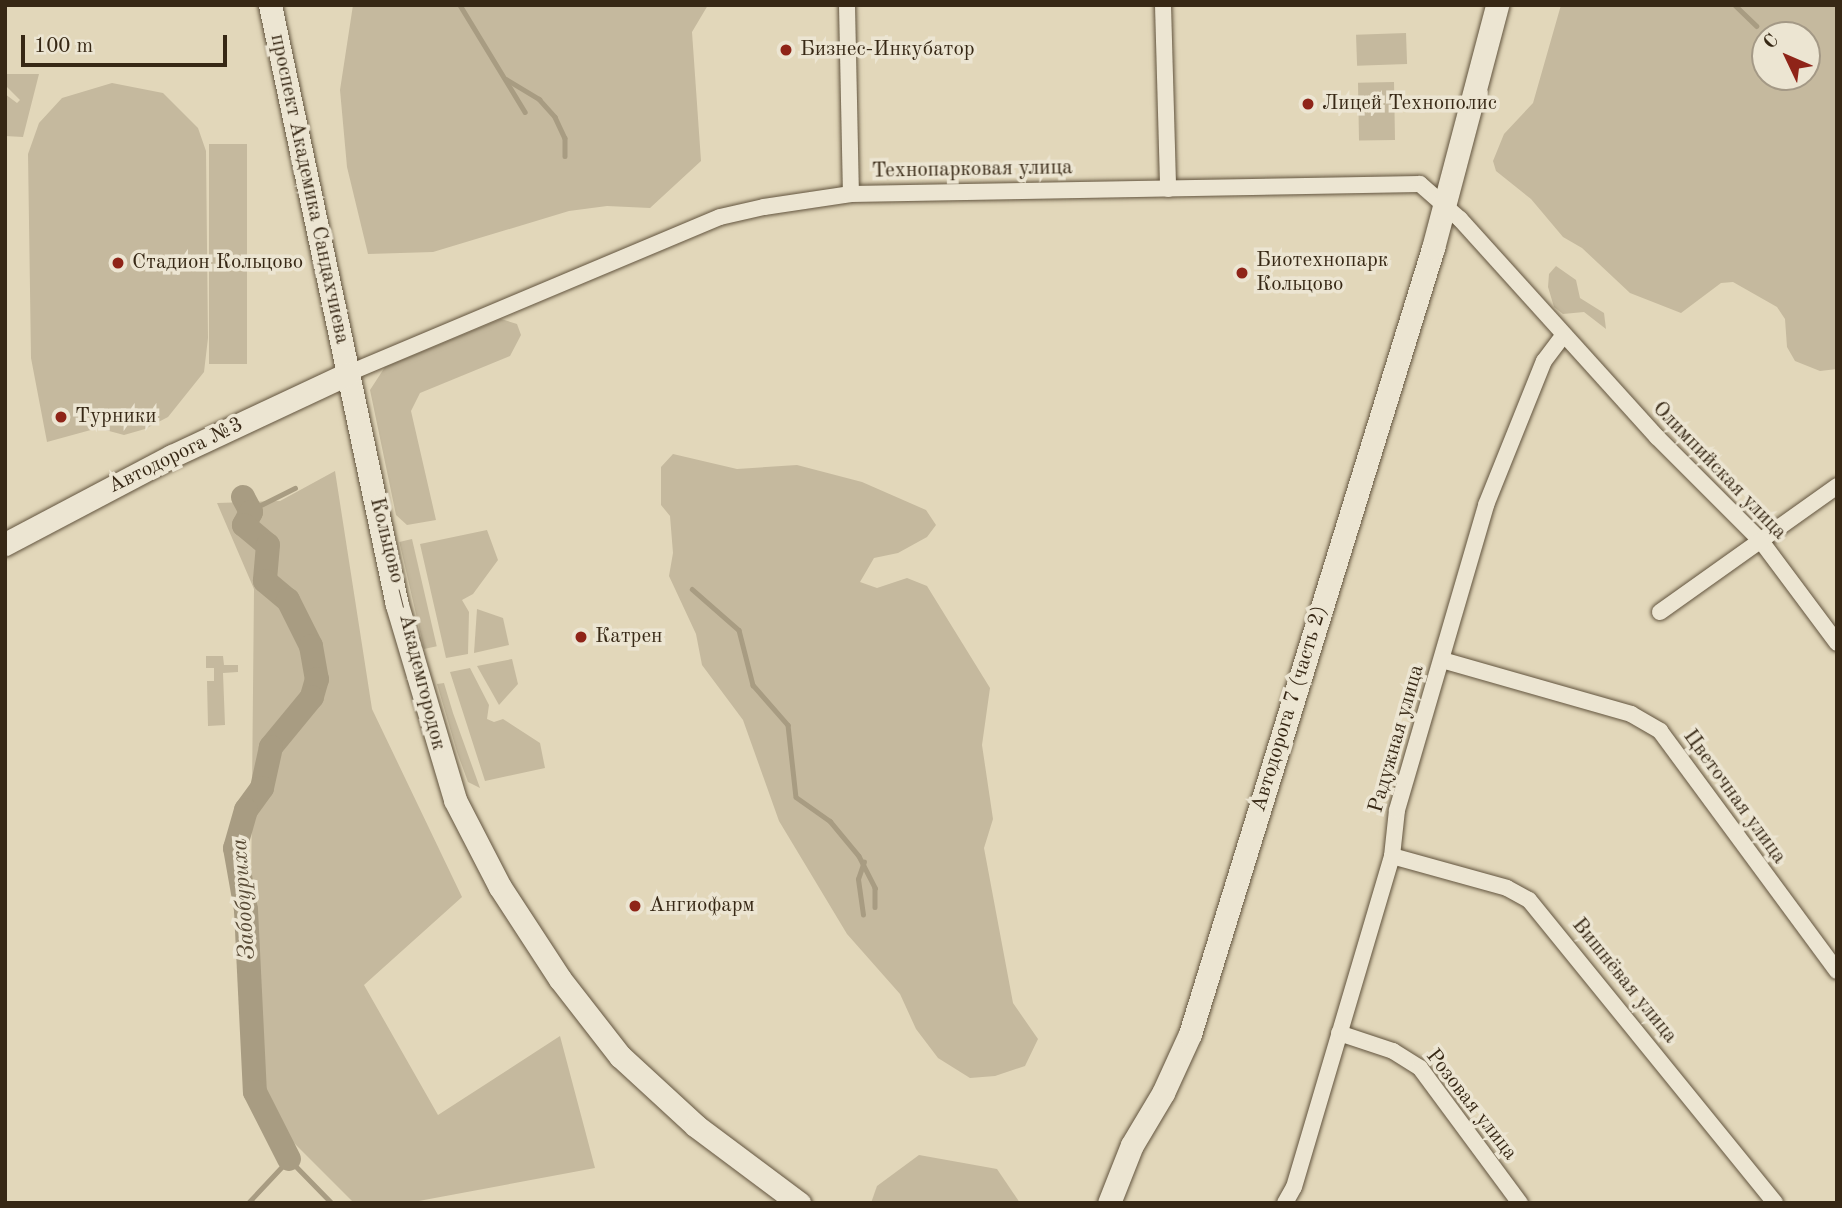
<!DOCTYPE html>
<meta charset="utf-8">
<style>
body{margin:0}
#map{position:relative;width:1842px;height:1208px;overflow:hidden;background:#e2d7ba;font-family:"Old Standard TT",serif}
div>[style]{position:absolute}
.green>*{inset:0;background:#c5b99e;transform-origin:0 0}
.stream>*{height:4.5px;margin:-2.25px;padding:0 2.25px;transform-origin:2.25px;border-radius:2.25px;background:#a89c82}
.river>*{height:24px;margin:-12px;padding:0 12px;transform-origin:12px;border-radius:12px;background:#a89c82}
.roads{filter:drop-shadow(0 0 2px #62543e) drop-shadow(0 0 2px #62543e)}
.street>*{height:16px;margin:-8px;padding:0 8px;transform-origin:8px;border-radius:8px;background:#ece5d2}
.secondary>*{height:23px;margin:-11.5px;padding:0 11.5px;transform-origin:11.5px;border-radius:11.5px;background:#ece5d2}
.dots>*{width:19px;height:19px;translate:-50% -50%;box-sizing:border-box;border:4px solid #ece5d2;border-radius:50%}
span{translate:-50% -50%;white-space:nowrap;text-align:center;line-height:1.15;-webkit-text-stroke:7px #ece5d2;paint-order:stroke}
.poi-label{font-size:21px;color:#372815}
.left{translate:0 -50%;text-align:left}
.street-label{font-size:21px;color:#372815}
.water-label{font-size:23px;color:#594b36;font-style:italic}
.frame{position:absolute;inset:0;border:7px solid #372815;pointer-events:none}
.north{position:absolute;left:1751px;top:21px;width:70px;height:70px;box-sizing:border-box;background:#ece5d2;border:2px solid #a49986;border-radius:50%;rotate:314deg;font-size:19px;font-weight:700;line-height:28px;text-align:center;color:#372815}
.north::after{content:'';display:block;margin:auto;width:24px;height:32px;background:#8f2418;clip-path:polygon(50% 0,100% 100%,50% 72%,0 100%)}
.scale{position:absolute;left:21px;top:35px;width:206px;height:32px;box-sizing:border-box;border:4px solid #372815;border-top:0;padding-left:9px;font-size:21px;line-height:24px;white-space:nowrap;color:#372815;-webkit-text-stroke:5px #ece5d2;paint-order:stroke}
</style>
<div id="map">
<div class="green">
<div style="clip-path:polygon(353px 5px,708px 5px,692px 32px,701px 161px,650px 208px,607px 206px,569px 211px,433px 252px,368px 254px,347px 167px,340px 90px)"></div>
<div style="clip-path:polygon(evenodd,1561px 5px,1837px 5px,1837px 369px,1820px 371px,1795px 361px,1787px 347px,1785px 319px,1777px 307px,1733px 282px,1721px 283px,1681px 313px,1630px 293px,1582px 248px,1563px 237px,1531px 199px,1496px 171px,1493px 161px,1504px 134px,1533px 103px,1561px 5px,1765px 35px,1807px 35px,1807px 77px,1765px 77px,1765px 35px)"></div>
<div style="left:1406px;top:33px;width:31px;height:50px;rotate:88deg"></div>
<div style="clip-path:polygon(5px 74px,39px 74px,23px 137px,5px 136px,5px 94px,17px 103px,20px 100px,5px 85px)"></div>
<div style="left:1394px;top:82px;width:58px;height:36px;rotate:89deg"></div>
<div style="clip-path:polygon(112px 83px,163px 93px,198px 128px,206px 151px,208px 338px,204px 372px,168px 417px,145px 429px,124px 435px,98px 428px,47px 442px,31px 358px,28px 154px,39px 123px,62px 98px)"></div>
<div style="left:247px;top:144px;width:220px;height:38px;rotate:90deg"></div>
<div style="clip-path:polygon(1556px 266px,1576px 280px,1580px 298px,1604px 313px,1606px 329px,1584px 312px,1563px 314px,1554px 307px,1548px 287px,1549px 274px)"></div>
<div style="clip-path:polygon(501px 319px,517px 324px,521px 335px,510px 356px,420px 393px,411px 411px,436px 520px,407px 525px,396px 515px,370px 390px,385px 367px)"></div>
<div style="clip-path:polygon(673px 454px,737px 469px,797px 465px,862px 482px,926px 510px,936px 525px,927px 537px,898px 553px,874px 558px,860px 582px,877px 588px,907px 578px,927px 586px,990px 688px,982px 745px,993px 819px,984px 848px,1013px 1003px,1038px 1039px,1025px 1066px,995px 1076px,970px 1078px,938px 1058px,916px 1029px,900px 994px,847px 934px,779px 821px,743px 720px,702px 665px,696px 634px,669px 576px,673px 553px,670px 516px,661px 505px,661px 467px)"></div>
<div style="clip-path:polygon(335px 471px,372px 709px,462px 897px,364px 985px,438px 1115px,560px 1036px,595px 1168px,408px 1203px,354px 1203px,249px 1098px,254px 589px,217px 503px,280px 501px)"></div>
<div style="clip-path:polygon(487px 530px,498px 560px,473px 594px,462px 600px,469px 612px,468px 654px,446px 658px,420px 544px)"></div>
<div style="left:412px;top:539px;width:110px;height:13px;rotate:77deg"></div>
<div style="clip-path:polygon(477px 609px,503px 618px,509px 645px,474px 653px)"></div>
<div style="clip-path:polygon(206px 656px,223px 656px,224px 665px,238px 665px,238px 672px,223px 673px,225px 725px,208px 726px,207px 681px,214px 681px,214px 668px,206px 668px)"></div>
<div style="clip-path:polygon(512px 659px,518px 684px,499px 705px,477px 666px)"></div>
<div style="clip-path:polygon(470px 668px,489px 705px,487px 719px,494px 722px,503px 719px,540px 743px,545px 768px,485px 781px,450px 672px)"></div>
<div style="clip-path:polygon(444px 683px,453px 713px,480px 788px,468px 782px,457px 752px,437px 684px)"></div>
<div style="clip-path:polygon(919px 1155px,997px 1169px,1020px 1203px,871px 1203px,877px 1186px)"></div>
</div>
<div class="stream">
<div style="left:460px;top:5px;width:125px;rotate:58.7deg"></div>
<div style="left:1735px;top:5px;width:30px;rotate:44deg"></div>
<div style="left:506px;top:79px;width:39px;rotate:31deg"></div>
<div style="left:539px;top:99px;width:24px;rotate:48deg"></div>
<div style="left:555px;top:117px;width:23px;rotate:65deg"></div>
<div style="left:565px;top:138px;width:18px;rotate:90deg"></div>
<div style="left:251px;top:510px;width:49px;rotate:-26.6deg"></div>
<div style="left:692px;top:589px;width:62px;rotate:41.1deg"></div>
<div style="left:739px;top:630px;width:57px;rotate:75.7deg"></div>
<div style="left:753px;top:685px;width:53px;rotate:48.8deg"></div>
<div style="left:788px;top:725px;width:72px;rotate:83.7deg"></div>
<div style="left:796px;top:797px;width:42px;rotate:35.2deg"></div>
<div style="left:830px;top:821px;width:45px;rotate:50.4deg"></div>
<div style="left:859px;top:856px;width:36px;rotate:63deg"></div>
<div style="left:875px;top:888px;width:19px;rotate:90deg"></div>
<div style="left:863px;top:915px;width:36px;rotate:-98deg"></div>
<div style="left:858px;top:879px;width:18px;rotate:-71deg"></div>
<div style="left:248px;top:1203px;width:60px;rotate:-47deg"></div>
<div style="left:289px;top:1159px;width:62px;rotate:45.7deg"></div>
</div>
<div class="river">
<div style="left:243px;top:497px;width:17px;rotate:62deg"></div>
<div style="left:251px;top:512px;width:15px;rotate:118deg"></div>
<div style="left:244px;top:525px;width:31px;rotate:40deg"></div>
<div style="left:268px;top:545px;width:36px;rotate:95deg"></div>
<div style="left:265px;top:581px;width:30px;rotate:40deg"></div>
<div style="left:288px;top:600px;width:51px;rotate:63.4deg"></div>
<div style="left:311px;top:646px;width:34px;rotate:80deg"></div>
<div style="left:317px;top:679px;width:19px;rotate:106deg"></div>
<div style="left:312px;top:697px;width:65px;rotate:129.4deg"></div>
<div style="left:271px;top:747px;width:42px;rotate:102.4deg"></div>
<div style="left:262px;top:788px;width:27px;rotate:126deg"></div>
<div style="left:246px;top:810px;width:40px;rotate:106deg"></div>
<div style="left:235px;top:848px;width:63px;rotate:79.9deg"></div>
<div style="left:246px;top:910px;width:182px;rotate:87.2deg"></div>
<div style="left:255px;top:1092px;width:75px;rotate:63.1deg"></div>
</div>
<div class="roads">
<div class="street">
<div style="left:847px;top:5px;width:189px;rotate:88.8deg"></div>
<div style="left:1163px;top:5px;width:184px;rotate:88.4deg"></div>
<div style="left:349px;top:373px;width:402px;rotate:-22.8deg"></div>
<div style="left:720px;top:217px;width:45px;rotate:-12.8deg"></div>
<div style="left:764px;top:207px;width:88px;rotate:-8.5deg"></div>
<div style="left:851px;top:194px;width:569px;rotate:-1.01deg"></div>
<div style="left:1420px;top:184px;width:53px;rotate:41.2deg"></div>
<div style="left:1460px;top:219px;width:294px;rotate:47.9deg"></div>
<div style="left:1657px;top:437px;width:147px;rotate:45deg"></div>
<div style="left:1761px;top:541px;width:127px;rotate:53.3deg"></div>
<div style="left:1660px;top:612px;width:217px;rotate:-35.4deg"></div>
<div style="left:1442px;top:660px;width:197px;rotate:15.9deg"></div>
<div style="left:1631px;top:714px;width:34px;rotate:30deg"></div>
<div style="left:1660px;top:731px;width:298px;rotate:53.6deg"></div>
<div style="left:1392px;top:856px;width:119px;rotate:15.5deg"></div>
<div style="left:1507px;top:888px;width:25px;rotate:29deg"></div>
<div style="left:1529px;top:900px;width:390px;rotate:50.9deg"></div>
<div style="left:1339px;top:1033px;width:57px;rotate:18.4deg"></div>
<div style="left:1393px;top:1051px;width:32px;rotate:32deg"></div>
<div style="left:1420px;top:1068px;width:168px;rotate:53.5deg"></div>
<div style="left:1285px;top:1203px;width:18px;rotate:-61deg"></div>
<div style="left:1294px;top:1187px;width:345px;rotate:-73.5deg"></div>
<div style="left:1392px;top:856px;width:46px;rotate:-83.8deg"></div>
<div style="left:1397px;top:810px;width:318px;rotate:-73.7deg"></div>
<div style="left:1486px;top:505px;width:155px;rotate:-68.1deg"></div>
<div style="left:1544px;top:361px;width:31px;rotate:-53deg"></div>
</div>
<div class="secondary">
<div style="left:270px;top:5px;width:613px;rotate:78.05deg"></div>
<div style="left:397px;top:605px;width:203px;rotate:73.4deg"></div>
<div style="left:455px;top:800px;width:98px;rotate:62.7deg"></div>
<div style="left:500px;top:887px;width:110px;rotate:56.9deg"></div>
<div style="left:560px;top:979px;width:98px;rotate:52.1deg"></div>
<div style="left:620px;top:1056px;width:103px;rotate:42.6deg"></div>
<div style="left:696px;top:1126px;width:129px;rotate:36.8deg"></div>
<div style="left:5px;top:544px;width:189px;rotate:-27.8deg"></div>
<div style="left:172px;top:456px;width:195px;rotate:-25.1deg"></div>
<div style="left:1109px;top:1203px;width:62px;rotate:-68.4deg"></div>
<div style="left:1132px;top:1145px;width:61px;rotate:-59.2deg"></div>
<div style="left:1163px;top:1093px;width:65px;rotate:-65.4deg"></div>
<div style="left:1190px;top:1034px;width:823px;rotate:-72.82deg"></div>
<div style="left:1433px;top:248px;width:251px;rotate:-75.2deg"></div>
</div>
</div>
<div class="dots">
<div style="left:786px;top:50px;background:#8f2418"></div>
<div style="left:1308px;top:104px;background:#8f2418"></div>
<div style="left:118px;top:263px;background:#8f2418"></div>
<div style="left:1242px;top:273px;background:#8f2418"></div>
<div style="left:61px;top:417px;background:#8f2418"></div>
<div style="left:581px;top:637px;background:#8f2418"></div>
<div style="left:635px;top:906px;background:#8f2418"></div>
</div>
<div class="poi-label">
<span class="left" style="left:800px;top:50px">Бизнес-Инкубатор</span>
<span class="left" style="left:1322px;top:104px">Лицей Технополис</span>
<span class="left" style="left:1256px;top:273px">Биотехнопарк<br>Кольцово</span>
<span class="left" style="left:132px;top:263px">Стадион Кольцово</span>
<span class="left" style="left:75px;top:417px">Турники</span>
<span class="left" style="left:595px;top:637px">Катрен</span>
<span class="left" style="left:649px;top:906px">Ангиофарм</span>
</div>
<div class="street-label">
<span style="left:972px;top:170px;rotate:-1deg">Технопарковая улица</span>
<span style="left:309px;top:189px;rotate:78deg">проспект Академика Сандахчиева</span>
<span style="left:176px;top:456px;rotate:-26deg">Автодорога №3</span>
<span style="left:1719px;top:471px;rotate:46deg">Олимпийская улица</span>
<span style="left:407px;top:624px;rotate:76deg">Кольцово — Академгородок</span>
<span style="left:1290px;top:709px;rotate:-73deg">Автодорога 7 (часть 2)</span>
<span style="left:1397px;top:739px;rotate:-74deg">Радужная улица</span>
<span style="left:1734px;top:797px;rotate:54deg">Цветочная улица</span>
<span style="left:1624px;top:981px;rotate:51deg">Вишнёвая улица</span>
<span style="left:1471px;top:1105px;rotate:52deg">Розовая улица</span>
</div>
<div class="water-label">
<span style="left:244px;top:899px;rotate:-94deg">Забобуриха</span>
</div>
<div class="frame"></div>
<div class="north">С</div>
<div class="scale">100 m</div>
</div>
